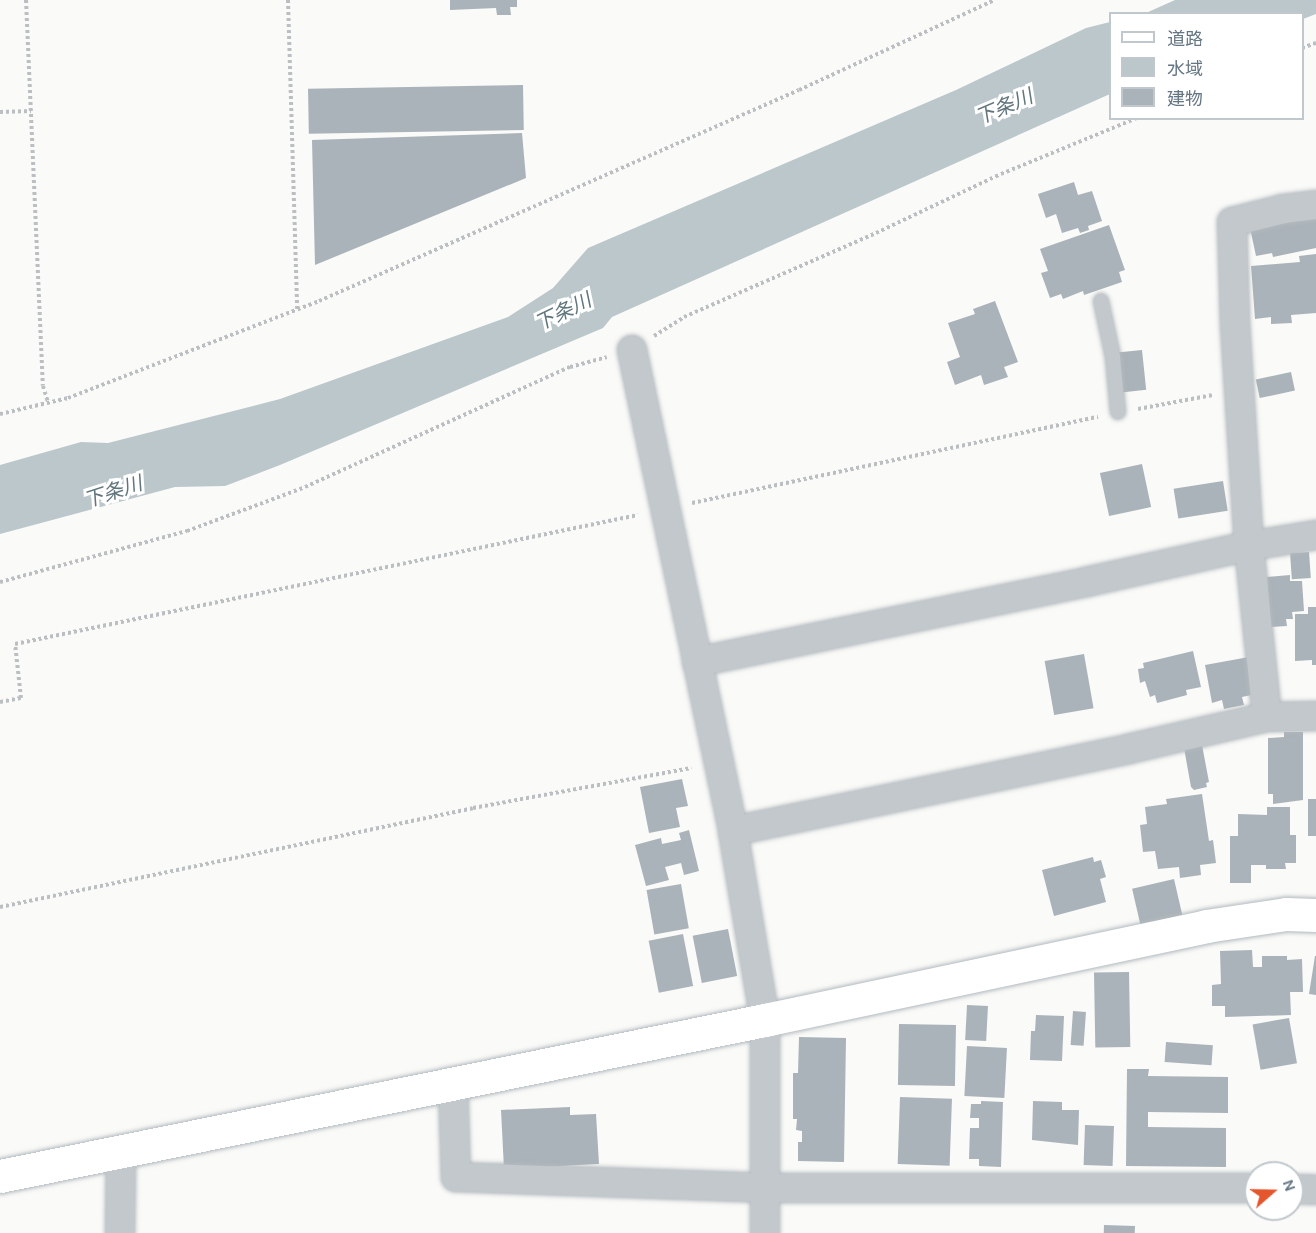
<!DOCTYPE html>
<meta charset="utf-8">
<style>
body{margin:0}
#map{position:relative;width:1316px;height:1233px;overflow:hidden;background:#fafaf8;font-family:Karla,"Noto Sans JP",sans-serif}
div>[style]{position:absolute}
.water>*{inset:0;background:#bbc7cb}
.building>*{inset:0;background:#aab3b9;transform-origin:0 0}
.path>*{height:4px;margin-top:-2px;transform-origin:0;background:repeating-linear-gradient(90deg,#bbbfc2 0 3px,transparent 0 6px)}
.roads{filter:drop-shadow(0 0 2px #b3babf) drop-shadow(0 0 2px #b3babf)}
.lane>*{height:14px;margin:-7px;padding:0 7px;transform-origin:7px;border-radius:7px;background:#c3c8cc}
.street>*{height:28px;margin:-14px;padding:0 14px;transform-origin:14px;border-radius:14px;background:#c3c8cc}
.secondary>*{height:33px;margin:-16.5px;padding:0 16.5px;transform-origin:16.5px;border-radius:16.5px;background:#fff}
span{translate:-50% -50%;white-space:nowrap;text-align:center;line-height:1.15;-webkit-text-stroke:6px #fff;paint-order:stroke}
.water-label{font-size:20px;color:#60757c;font-style:italic}
.legend{position:absolute;left:1109px;top:12px;width:195px;height:108px;box-sizing:border-box;background:#fff;border:2px solid #c1c8cd;margin:0;padding:8px 10px;list-style:none;font-size:18px;color:#657683}
.legend li{display:flex;align-items:center;gap:12px;height:30px}
.legend b{width:30px;border:2px solid #c1c8cd}
.north{position:absolute;left:1244px;top:1161px;width:60px;height:60px;box-sizing:border-box;background:#fff;border:2px solid #c1c8cd;border-radius:50%;rotate:70deg;font-size:16px;font-weight:700;line-height:24px;text-align:center;color:#657683}
.north::after{content:'';display:block;margin:auto;width:21px;height:27px;background:#e4572e;clip-path:polygon(50% 0,100% 100%,50% 72%,0 100%)}
</style>
<div id="map">
<div class="water">
<div style="clip-path:polygon(1175px 0,1316px 0,1316px 14px,1303px 19px,1302px 14px,1146px 13px)"></div>
<div style="clip-path:polygon(1110px 22px,1110px 94px,612px 317px,603px 328px,280px 465px,225px 486px,175px 487px,0 534px,0 465px,81px 442px,108px 443px,280px 399px,508px 317px,553px 288px,588px 248px,956px 90px,1086px 28px)"></div>
</div>
<div class="building">
<div style="clip-path:polygon(450px 0,517px 0,517px 7px,510px 7px,511px 15px,497px 15px,496px 8px,450px 10px)"></div>
<div style="left:523px;top:85px;width:45px;height:215px;rotate:89deg"></div>
<div style="clip-path:polygon(522px 133px,526px 178px,315px 265px,312px 140px)"></div>
<div style="clip-path:polygon(1074px 182px,1078px 195px,1092px 191px,1102px 221px,1088px 226px,1089px 230px,1080px 233px,1078px 228px,1062px 233px,1056px 214px,1046px 218px,1038px 194px)"></div>
<div style="clip-path:polygon(1316px 215px,1316px 248px,1273px 257px,1272px 253px,1256px 256px,1250px 228px)"></div>
<div style="clip-path:polygon(1109px 225px,1125px 270px,1119px 272px,1122px 282px,1084px 295px,1083px 291px,1063px 299px,1061px 294px,1050px 298px,1041px 273px,1048px 271px,1040px 249px)"></div>
<div style="clip-path:polygon(1316px 254px,1316px 313px,1291px 315px,1292px 323px,1271px 324px,1271px 317px,1255px 319px,1251px 266px,1300px 262px,1299px 256px)"></div>
<div style="clip-path:polygon(995px 301px,1018px 362px,1004px 367px,1008px 377px,984px 385px,981px 375px,955px 385px,947px 362px,960px 357px,948px 323px,975px 314px,973px 309px)"></div>
<div style="left:1142px;top:350px;width:40px;height:25px;rotate:84deg"></div>
<div style="left:1291px;top:372px;width:19px;height:36px;rotate:78deg"></div>
<div style="left:1142px;top:464px;width:44px;height:43px;rotate:78deg"></div>
<div style="left:1223px;top:481px;width:30px;height:50px;rotate:81deg"></div>
<div style="left:1309px;top:552px;width:26px;height:19px;rotate:86deg"></div>
<div style="clip-path:polygon(1290px 575px,1290px 581px,1302px 581px,1304px 611px,1292px 612px,1293px 619px,1286px 619px,1287px 626px,1271px 627px,1267px 577px)"></div>
<div style="clip-path:polygon(1308px 607px,1316px 607px,1316px 665px,1312px 665px,1312px 660px,1295px 661px,1295px 614px,1308px 614px)"></div>
<div style="clip-path:polygon(1193px 651px,1201px 687px,1186px 690px,1187px 695px,1157px 703px,1155px 695px,1150px 697px,1145px 681px,1140px 683px,1138px 669px,1144px 668px,1143px 663px)"></div>
<div style="left:1084px;top:654px;width:55px;height:40px;rotate:80deg"></div>
<div style="clip-path:polygon(1249px 657px,1256px 694px,1242px 697px,1244px 705px,1224px 709px,1222px 700px,1212px 703px,1205px 665px)"></div>
<div style="clip-path:polygon(1284px 732px,1303px 732px,1303px 800px,1273px 804px,1273px 794px,1268px 794px,1268px 738px,1284px 737px)"></div>
<div style="clip-path:polygon(1202px 745px,1209px 782px,1206px 783px,1207px 787px,1194px 790px,1191px 787px,1184px 748px)"></div>
<div style="clip-path:polygon(682px 779px,688px 806px,676px 808px,680px 827px,649px 833px,640px 787px)"></div>
<div style="clip-path:polygon(1202px 794px,1209px 841px,1213px 840px,1216px 863px,1200px 865px,1201px 875px,1180px 878px,1179px 867px,1158px 869px,1155px 851px,1143px 852px,1140px 825px,1147px 824px,1145px 807px,1167px 804px,1166px 799px)"></div>
<div style="left:1308px;top:799px;width:8px;height:37px"></div>
<div style="clip-path:polygon(1267px 807px,1290px 807px,1290px 835px,1296px 835px,1296px 863px,1285px 863px,1286px 869px,1266px 869px,1266px 865px,1251px 865px,1251px 883px,1230px 883px,1230px 836px,1238px 836px,1238px 814px,1267px 815px)"></div>
<div style="clip-path:polygon(689px 830px,699px 871px,684px 875px,681px 863px,665px 867px,669px 880px,646px 886px,635px 845px,661px 838px,662px 844px,681px 840px,679px 833px)"></div>
<div style="clip-path:polygon(1093px 857px,1094px 862px,1101px 860px,1106px 877px,1100px 879px,1106px 902px,1054px 916px,1042px 870px)"></div>
<div style="left:1174px;top:879px;width:37px;height:43px;rotate:77deg"></div>
<div style="left:681px;top:884px;width:45px;height:35px;rotate:80deg"></div>
<div style="left:728px;top:929px;width:48px;height:36px;rotate:79deg"></div>
<div style="left:683px;top:934px;width:53px;height:35px;rotate:79deg"></div>
<div style="clip-path:polygon(1252px 950px,1253px 967px,1262px 967px,1262px 956px,1287px 956px,1287px 960px,1302px 959px,1303px 992px,1290px 992px,1291px 1015px,1225px 1017px,1225px 1006px,1212px 1006px,1212px 985px,1221px 984px,1220px 951px)"></div>
<div style="clip-path:polygon(1315px 956px,1316px 956px,1316px 995px,1309px 994px)"></div>
<div style="left:1129px;top:972px;width:75px;height:35px;rotate:89deg"></div>
<div style="left:967px;top:1005px;width:21px;height:35px;rotate:3deg"></div>
<div style="left:1073px;top:1011px;width:13px;height:34px;rotate:4deg"></div>
<div style="clip-path:polygon(1036px 1015px,1064px 1016px,1062px 1061px,1030px 1060px,1031px 1031px,1035px 1031px)"></div>
<div style="left:1289px;top:1018px;width:46px;height:37px;rotate:80deg"></div>
<div style="left:899px;top:1024px;width:57px;height:61px;rotate:1deg"></div>
<div style="clip-path:polygon(799px 1037px,846px 1038px,844px 1162px,798px 1161px,798px 1142px,802px 1142px,802px 1131px,796px 1130px,797px 1119px,793px 1119px,793px 1073px,798px 1073px)"></div>
<div style="left:1166px;top:1042px;width:47px;height:20px;rotate:4deg"></div>
<div style="left:967px;top:1046px;width:40px;height:50px;rotate:3deg"></div>
<div style="clip-path:polygon(1127px 1069px,1149px 1069px,1148px 1076px,1228px 1077px,1228px 1113px,1148px 1112px,1148px 1127px,1226px 1128px,1226px 1167px,1126px 1166px)"></div>
<div style="left:900px;top:1097px;width:52px;height:67px;rotate:2deg"></div>
<div style="clip-path:polygon(981px 1101px,1003px 1102px,1001px 1167px,979px 1166px,979px 1159px,969px 1159px,970px 1128px,979px 1128px,979px 1118px,970px 1118px,971px 1104px,981px 1104px)"></div>
<div style="clip-path:polygon(1033px 1101px,1062px 1102px,1062px 1110px,1079px 1110px,1078px 1145px,1032px 1140px)"></div>
<div style="clip-path:polygon(570px 1107px,570px 1115px,596px 1114px,599px 1164px,504px 1169px,501px 1110px)"></div>
<div style="left:1085px;top:1125px;width:29px;height:40px;rotate:2deg"></div>
<div style="left:1104px;top:1225px;width:31px;height:8px;rotate:2deg"></div>
</div>
<div class="path">
<div style="left:26px;top:0;width:386px;rotate:87.5deg"></div>
<div style="left:43px;top:386px;width:17px;rotate:73deg"></div>
<div style="left:288px;top:0;width:310px;rotate:88.3deg"></div>
<div style="left:1302px;top:48px;width:15px;rotate:-20deg"></div>
<div style="left:0;top:112px;width:31px;rotate:-2deg"></div>
<div style="left:654px;top:336px;width:36px;rotate:-32deg"></div>
<div style="left:684px;top:317px;width:210px;rotate:-23.6deg"></div>
<div style="left:876px;top:233px;width:138px;rotate:-25.3deg"></div>
<div style="left:1001px;top:174px;width:147px;rotate:-22.4deg"></div>
<div style="left:1138px;top:409px;width:76px;rotate:-10.6deg"></div>
<div style="left:0;top:414px;width:70px;rotate:-13.2deg"></div>
<div style="left:68px;top:398px;width:269px;rotate:-21.1deg"></div>
<div style="left:319px;top:301px;width:524px;rotate:-23.73deg"></div>
<div style="left:799px;top:90px;width:216px;rotate:-24.7deg"></div>
<div style="left:692px;top:503px;width:415px;rotate:-12deg"></div>
<div style="left:0;top:582px;width:194px;rotate:-15.3deg"></div>
<div style="left:187px;top:531px;width:126px;rotate:-20.4deg"></div>
<div style="left:305px;top:487px;width:291px;rotate:-24.4deg"></div>
<div style="left:570px;top:367px;width:38px;rotate:-15deg"></div>
<div style="left:0;top:702px;width:21px;rotate:-11deg"></div>
<div style="left:21px;top:698px;width:54px;rotate:-96.3deg"></div>
<div style="left:15px;top:644px;width:636px;rotate:-11.7deg"></div>
<div style="left:0;top:907px;width:483px;rotate:-11.8deg"></div>
<div style="left:473px;top:808px;width:222px;rotate:-10.4deg"></div>
</div>
<div class="roads">
<div class="lane">
<div style="left:1101px;top:301px;width:57px;rotate:77.9deg"></div>
<div style="left:1113px;top:357px;width:55px;rotate:84.8deg"></div>
</div>
<div class="street">
<div style="left:632px;top:350px;width:491px;rotate:78.1deg"></div>
<div style="left:733px;top:831px;width:192px;rotate:80.4deg"></div>
<div style="left:765px;top:1020px;width:213px;rotate:90deg"></div>
<div style="left:697px;top:662px;width:397px;rotate:-11.6deg"></div>
<div style="left:1086px;top:582px;width:167px;rotate:-12.5deg"></div>
<div style="left:1249px;top:546px;width:68px;rotate:-9.3deg"></div>
<div style="left:1267px;top:717px;width:172px;rotate:-96deg"></div>
<div style="left:1249px;top:546px;width:223px;rotate:-93.6deg"></div>
<div style="left:1235px;top:323px;width:101px;rotate:-91.7deg"></div>
<div style="left:1232px;top:222px;width:54px;rotate:-14deg"></div>
<div style="left:1284px;top:209px;width:32px;rotate:-7deg"></div>
<div style="left:733px;top:831px;width:403px;rotate:-11.7deg"></div>
<div style="left:1128px;top:749px;width:143px;rotate:-13deg"></div>
<div style="left:1267px;top:717px;width:49px;rotate:-1.2deg"></div>
<div style="left:453px;top:1083px;width:94px;rotate:88.2deg"></div>
<div style="left:456px;top:1177px;width:309px;rotate:2deg"></div>
<div style="left:765px;top:1188px;width:491px"></div>
<div style="left:1292px;top:1189px;width:24px;rotate:2deg"></div>
<div style="left:120px;top:1233px;width:82px;rotate:-89.3deg"></div>
</div>
<div class="secondary">
<div style="left:0;top:1176px;width:781px;rotate:-11.53deg"></div>
<div style="left:765px;top:1020px;width:451px;rotate:-12deg"></div>
<div style="left:1206px;top:926px;width:81px;rotate:-8.5deg"></div>
<div style="left:1286px;top:914px;width:30px;rotate:2deg"></div>
</div>
</div>
<div class="water-label">
<span style="left:1004px;top:107px;rotate:-23deg">下条川</span>
<span style="left:563px;top:312px;rotate:-26deg">下条川</span>
<span style="left:113px;top:492px;rotate:-18deg">下条川</span>
</div>
<ul class="legend">
<li><b style="height:8px;background:#fff"></b>道路</li>
<li><b style="height:16px;background:#bbc7cb"></b>水域</li>
<li><b style="height:16px;background:#aab3b9"></b>建物</li>
</ul>
<div class="north">N</div>
</div>
